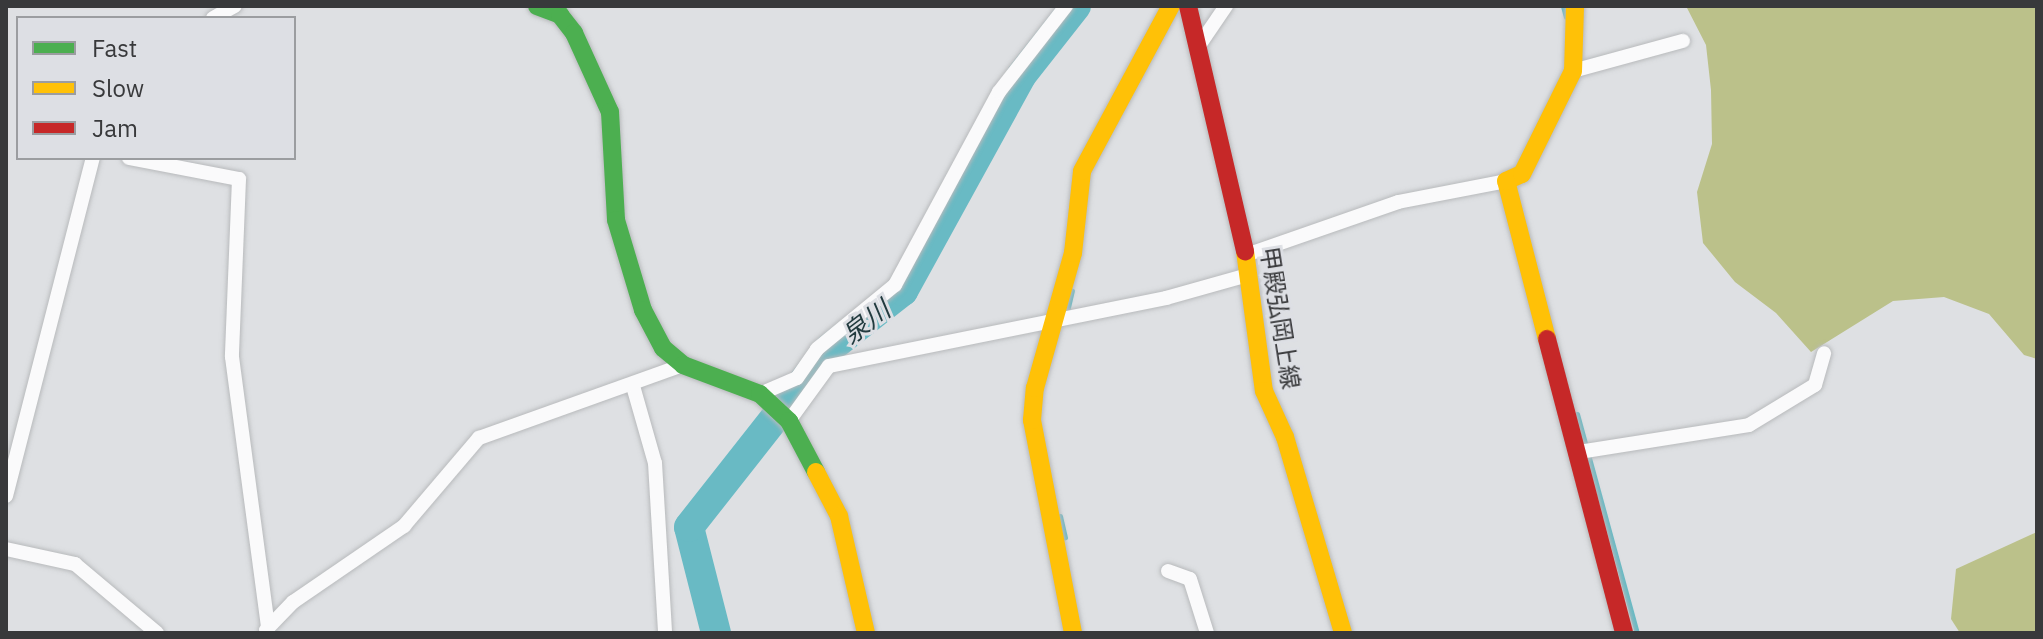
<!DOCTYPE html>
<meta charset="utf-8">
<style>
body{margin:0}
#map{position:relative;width:2043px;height:639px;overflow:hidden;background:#dee0e3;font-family:"IBM Plex Sans","Noto Sans JP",sans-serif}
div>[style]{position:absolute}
.forest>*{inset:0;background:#bbc18a}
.stream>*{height:5px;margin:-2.5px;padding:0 2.5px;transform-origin:2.5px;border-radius:2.5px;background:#69bac4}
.river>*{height:30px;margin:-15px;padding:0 15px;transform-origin:15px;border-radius:15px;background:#69bac4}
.roads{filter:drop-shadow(0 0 2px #b8babc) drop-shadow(0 0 2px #b8babc)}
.street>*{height:14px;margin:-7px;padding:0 7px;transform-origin:7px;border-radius:7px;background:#fafafb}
.fast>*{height:18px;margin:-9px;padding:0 9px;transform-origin:9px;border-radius:9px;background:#4caf50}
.slow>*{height:18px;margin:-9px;padding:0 9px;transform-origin:9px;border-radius:9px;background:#ffc107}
.jam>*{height:18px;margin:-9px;padding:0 9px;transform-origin:9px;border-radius:9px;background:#c62828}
span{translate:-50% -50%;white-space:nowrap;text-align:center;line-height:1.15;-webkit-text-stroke:6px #dddfe4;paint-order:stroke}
.street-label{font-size:24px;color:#38393b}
.water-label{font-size:26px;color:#223b3f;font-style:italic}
.frame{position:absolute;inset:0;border:8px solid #38393b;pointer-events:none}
.legend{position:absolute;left:16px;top:16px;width:280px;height:144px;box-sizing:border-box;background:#dddfe4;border:2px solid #9b9da0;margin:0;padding:10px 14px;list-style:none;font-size:24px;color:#38393b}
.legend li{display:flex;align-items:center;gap:16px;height:40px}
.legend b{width:40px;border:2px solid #9b9da0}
</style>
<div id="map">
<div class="forest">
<div style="clip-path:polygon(1686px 6px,2037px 6px,2037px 359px,2024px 355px,1989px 314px,1944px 297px,1893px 301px,1811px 352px,1776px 313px,1735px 282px,1703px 243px,1697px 192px,1712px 144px,1711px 90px,1706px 45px)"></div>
<div style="clip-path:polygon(2037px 532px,2037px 633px,1960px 633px,1951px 619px,1956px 569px)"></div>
</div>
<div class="stream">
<div style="left:1563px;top:6px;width:11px;rotate:75deg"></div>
<div style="left:1066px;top:316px;width:26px;rotate:-77deg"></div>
<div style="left:1577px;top:414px;width:227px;rotate:74.7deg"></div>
<div style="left:1060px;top:516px;width:22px;rotate:77deg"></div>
</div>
<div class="river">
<div style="left:716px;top:633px;width:109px;rotate:-104.3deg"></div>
<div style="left:689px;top:527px;width:226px;rotate:-51.8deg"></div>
<div style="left:829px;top:349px;width:94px;rotate:-38.1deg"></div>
<div style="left:903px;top:291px;width:245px;rotate:-61.2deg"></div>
<div style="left:1021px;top:76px;width:89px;rotate:-51.8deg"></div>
</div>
<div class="roads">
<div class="street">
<div style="left:213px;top:18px;width:25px;rotate:-29deg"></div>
<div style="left:1198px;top:47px;width:50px;rotate:-55.7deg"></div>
<div style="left:1573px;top:71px;width:114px;rotate:-15.3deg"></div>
<div style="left:129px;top:158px;width:112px;rotate:10.8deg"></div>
<div style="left:239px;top:179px;width:178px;rotate:92.3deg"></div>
<div style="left:232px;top:357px;width:271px;rotate:82.4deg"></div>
<div style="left:1246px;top:255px;width:161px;rotate:-19.2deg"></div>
<div style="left:1398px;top:202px;width:110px;rotate:-11deg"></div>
<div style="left:633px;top:386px;width:80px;rotate:74.1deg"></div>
<div style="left:655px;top:463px;width:170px;rotate:86.6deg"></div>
<div style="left:760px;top:394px;width:40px;rotate:-23.4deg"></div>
<div style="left:797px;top:378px;width:35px;rotate:-55deg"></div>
<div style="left:817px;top:349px;width:101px;rotate:-39.4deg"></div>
<div style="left:895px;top:285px;width:219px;rotate:-61.7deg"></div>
<div style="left:999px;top:92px;width:109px;rotate:-52.1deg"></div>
<div style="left:789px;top:421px;width:68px;rotate:-54deg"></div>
<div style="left:829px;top:366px;width:344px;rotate:-11.4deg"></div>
<div style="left:1166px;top:298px;width:85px;rotate:-15.7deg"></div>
<div style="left:1579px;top:452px;width:172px;rotate:-9deg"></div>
<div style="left:1749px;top:425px;width:77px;rotate:-31.2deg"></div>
<div style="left:1815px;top:385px;width:33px;rotate:-74deg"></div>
<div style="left:6px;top:496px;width:349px;rotate:-75.6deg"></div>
<div style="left:6px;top:549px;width:71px;rotate:12.3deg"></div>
<div style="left:75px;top:564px;width:107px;rotate:40.1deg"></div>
<div style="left:1168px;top:571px;width:23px;rotate:20deg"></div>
<div style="left:1190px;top:579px;width:57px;rotate:72.5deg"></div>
<div style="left:266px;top:630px;width:39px;rotate:-46deg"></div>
<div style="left:293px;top:602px;width:135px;rotate:-34.4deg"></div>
<div style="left:404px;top:526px;width:116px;rotate:-49.6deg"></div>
<div style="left:479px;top:438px;width:217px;rotate:-19.7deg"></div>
</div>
<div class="fast">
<div style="left:537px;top:6px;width:25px;rotate:21deg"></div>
<div style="left:560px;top:15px;width:23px;rotate:52deg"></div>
<div style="left:574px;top:33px;width:87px;rotate:65.5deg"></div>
<div style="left:610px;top:112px;width:108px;rotate:86.8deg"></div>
<div style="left:616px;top:220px;width:94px;rotate:73.3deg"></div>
<div style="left:643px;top:310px;width:43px;rotate:62.2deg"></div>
<div style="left:663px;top:348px;width:26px;rotate:40deg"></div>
<div style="left:683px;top:365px;width:82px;rotate:20.6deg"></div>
<div style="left:760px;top:394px;width:40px;rotate:43deg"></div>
<div style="left:789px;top:421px;width:58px;rotate:62.1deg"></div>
</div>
<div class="slow">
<div style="left:1245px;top:251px;width:141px;rotate:82.3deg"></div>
<div style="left:1264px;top:391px;width:51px;rotate:65.5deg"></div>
<div style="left:1285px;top:437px;width:204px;rotate:73.5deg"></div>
<div style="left:1547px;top:339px;width:163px;rotate:-104.5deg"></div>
<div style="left:1506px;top:181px;width:17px;rotate:-24deg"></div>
<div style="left:1522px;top:174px;width:115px;rotate:-63.7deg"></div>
<div style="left:1573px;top:71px;width:65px;rotate:-88.2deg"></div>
<div style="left:816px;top:472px;width:50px;rotate:62.4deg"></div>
<div style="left:839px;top:516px;width:120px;rotate:77deg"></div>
<div style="left:1073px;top:633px;width:217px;rotate:-100.9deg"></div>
<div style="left:1032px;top:420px;width:32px;rotate:-85deg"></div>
<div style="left:1035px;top:388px;width:140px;rotate:-74.3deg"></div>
<div style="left:1073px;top:253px;width:82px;rotate:-83.7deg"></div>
<div style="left:1082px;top:171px;width:187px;rotate:-61.7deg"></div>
</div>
<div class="jam">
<div style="left:1188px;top:6px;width:252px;rotate:76.9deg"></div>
<div style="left:1547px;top:339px;width:304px;rotate:75.3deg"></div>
</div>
</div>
<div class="street-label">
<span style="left:1280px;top:318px;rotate:81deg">甲殿弘岡上線</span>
</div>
<div class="water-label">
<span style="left:866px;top:322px;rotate:-37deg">泉川</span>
</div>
<div class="frame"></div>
<ul class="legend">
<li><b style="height:10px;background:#4caf50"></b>Fast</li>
<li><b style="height:10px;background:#ffc107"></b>Slow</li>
<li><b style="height:10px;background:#c62828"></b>Jam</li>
</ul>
</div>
